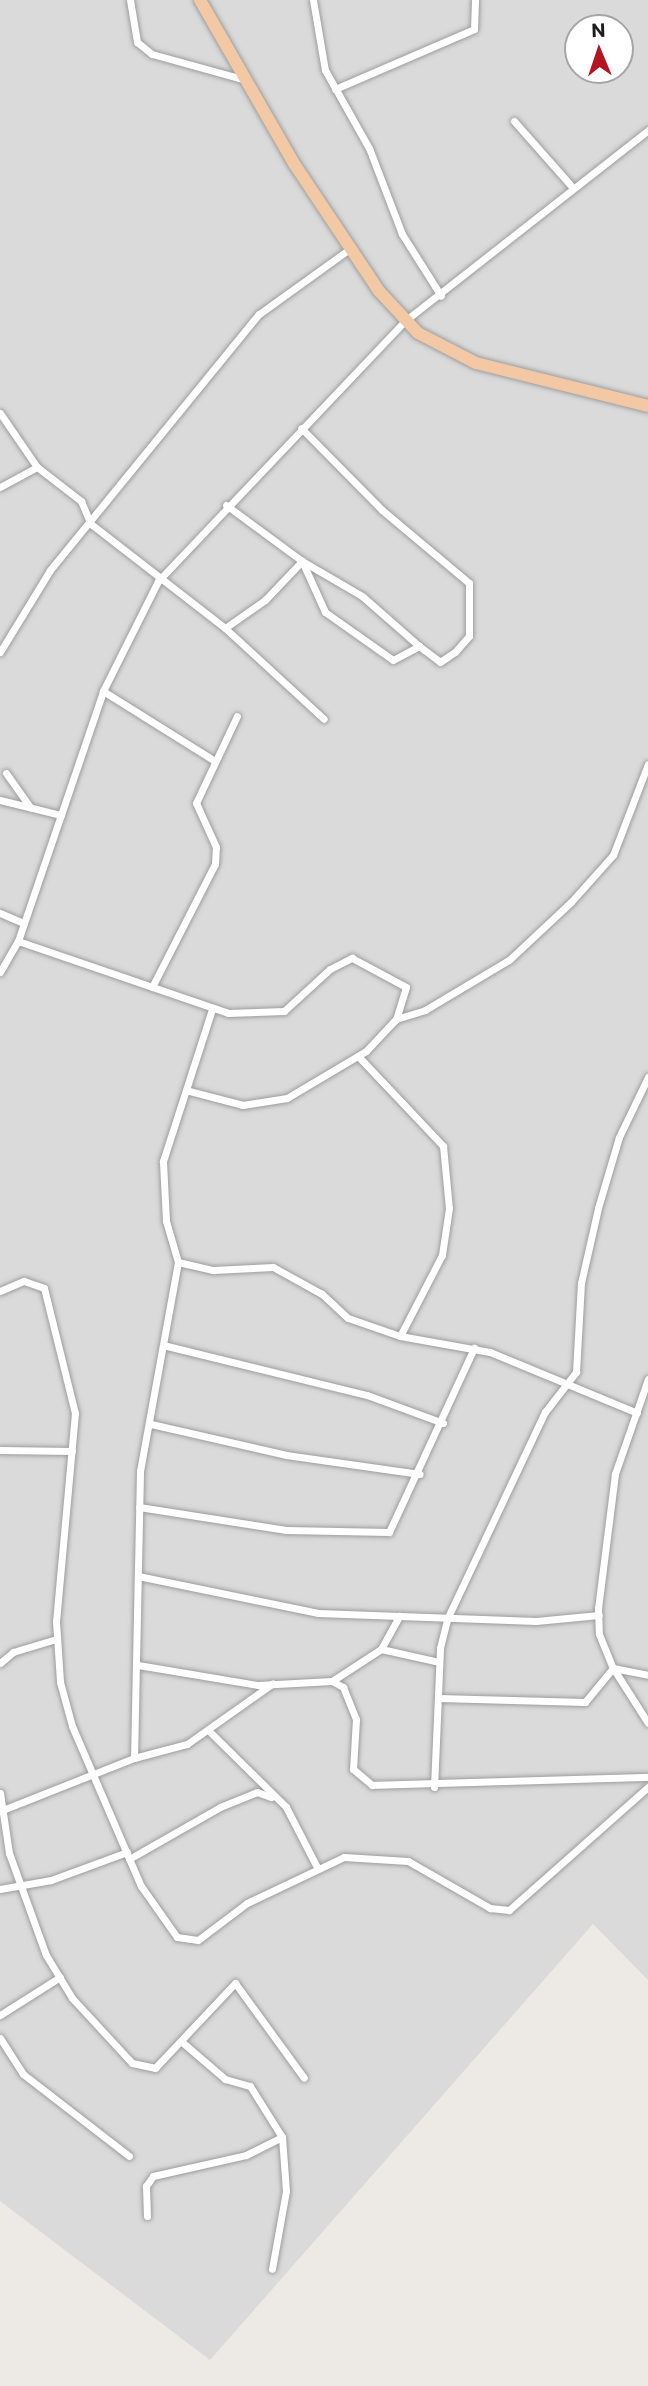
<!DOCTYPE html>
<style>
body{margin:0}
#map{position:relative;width:648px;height:2386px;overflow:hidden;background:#ede9e4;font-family:Commissioner,sans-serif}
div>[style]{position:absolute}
.residential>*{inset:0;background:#dbdada}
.roads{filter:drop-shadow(0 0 2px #9e9e9e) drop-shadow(0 0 2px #9e9e9e)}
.street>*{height:7px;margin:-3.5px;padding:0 3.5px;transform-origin:3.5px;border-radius:3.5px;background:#fff}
.primary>*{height:12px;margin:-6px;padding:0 6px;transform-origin:6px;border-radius:6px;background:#f2c9a4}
span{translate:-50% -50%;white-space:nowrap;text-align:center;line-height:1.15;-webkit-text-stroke:6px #fff;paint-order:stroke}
.north{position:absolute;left:564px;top:14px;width:70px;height:70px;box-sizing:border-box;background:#fff;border:2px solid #a5a5a5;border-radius:50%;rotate:358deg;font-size:19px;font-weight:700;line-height:28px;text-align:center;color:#1d1d1d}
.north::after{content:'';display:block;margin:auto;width:24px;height:32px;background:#b51423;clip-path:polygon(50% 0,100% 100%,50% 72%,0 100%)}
</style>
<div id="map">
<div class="residential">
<div style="clip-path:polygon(evenodd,0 0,648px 0,648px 1980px,593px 1924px,210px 2360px,0 2201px,0 0,578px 28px,620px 28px,620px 70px,578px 70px,578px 28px)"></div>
</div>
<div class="roads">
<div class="street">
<div style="left:130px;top:0;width:43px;rotate:80.5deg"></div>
<div style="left:137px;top:42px;width:19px;rotate:39deg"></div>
<div style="left:152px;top:54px;width:98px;rotate:15.5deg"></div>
<div style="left:313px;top:0;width:71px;rotate:80.3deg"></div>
<div style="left:325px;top:70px;width:90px;rotate:60.6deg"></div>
<div style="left:369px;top:148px;width:92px;rotate:69deg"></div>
<div style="left:402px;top:234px;width:73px;rotate:57.8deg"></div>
<div style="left:335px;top:89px;width:151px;rotate:-23.3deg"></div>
<div style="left:474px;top:29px;width:29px;rotate:-88deg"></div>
<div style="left:514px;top:121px;width:89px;rotate:48.6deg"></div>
<div style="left:0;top:413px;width:65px;rotate:55.6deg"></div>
<div style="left:37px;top:467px;width:56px;rotate:37.7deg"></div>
<div style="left:81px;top:501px;width:25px;rotate:67deg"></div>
<div style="left:91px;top:524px;width:170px;rotate:37.8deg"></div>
<div style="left:225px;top:628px;width:134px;rotate:42.6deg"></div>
<div style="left:0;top:487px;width:42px;rotate:-28.4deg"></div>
<div style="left:226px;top:505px;width:94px;rotate:36.4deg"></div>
<div style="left:302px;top:561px;width:56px;rotate:65.7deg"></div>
<div style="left:325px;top:612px;width:83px;rotate:35.2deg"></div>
<div style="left:393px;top:660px;width:30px;rotate:-28deg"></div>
<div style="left:419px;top:646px;width:26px;rotate:37deg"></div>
<div style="left:440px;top:662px;width:18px;rotate:-34deg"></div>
<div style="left:455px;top:652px;width:21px;rotate:-49deg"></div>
<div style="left:469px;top:636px;width:53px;rotate:-90deg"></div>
<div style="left:469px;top:583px;width:114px;rotate:-140deg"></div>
<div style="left:382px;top:510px;width:115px;rotate:-134.6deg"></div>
<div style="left:225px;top:628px;width:49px;rotate:-35deg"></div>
<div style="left:265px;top:600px;width:54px;rotate:-46.5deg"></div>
<div style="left:302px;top:561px;width:69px;rotate:30.3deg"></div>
<div style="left:362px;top:596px;width:76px;rotate:41.3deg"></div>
<div style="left:0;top:652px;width:96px;rotate:-58.6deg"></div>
<div style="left:50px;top:570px;width:330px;rotate:-50.8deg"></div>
<div style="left:259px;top:314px;width:113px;rotate:-35.7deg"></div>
<div style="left:103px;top:691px;width:132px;rotate:32deg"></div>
<div style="left:6px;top:773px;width:42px;rotate:54.8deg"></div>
<div style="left:0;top:800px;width:63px;rotate:13.8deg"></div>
<div style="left:0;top:913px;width:26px;rotate:23deg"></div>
<div style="left:18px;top:941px;width:222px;rotate:18.9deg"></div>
<div style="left:228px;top:1013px;width:56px;rotate:-2deg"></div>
<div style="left:284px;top:1011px;width:62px;rotate:-42.4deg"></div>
<div style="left:330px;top:969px;width:25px;rotate:-27deg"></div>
<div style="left:352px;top:958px;width:61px;rotate:28.2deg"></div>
<div style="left:406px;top:987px;width:34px;rotate:107deg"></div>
<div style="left:396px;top:1019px;width:44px;rotate:133.2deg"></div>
<div style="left:366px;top:1051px;width:92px;rotate:149.3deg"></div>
<div style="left:287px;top:1098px;width:45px;rotate:171deg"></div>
<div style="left:243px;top:1105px;width:59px;rotate:-165.3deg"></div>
<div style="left:0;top:972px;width:36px;rotate:-60deg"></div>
<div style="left:18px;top:941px;width:264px;rotate:-71.2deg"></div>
<div style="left:103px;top:691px;width:123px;rotate:-63.4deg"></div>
<div style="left:158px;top:581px;width:360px;rotate:-46.5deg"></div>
<div style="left:406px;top:320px;width:308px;rotate:-38.1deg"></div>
<div style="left:152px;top:987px;width:138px;rotate:-62.9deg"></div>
<div style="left:215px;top:864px;width:17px;rotate:-87deg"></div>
<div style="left:216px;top:847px;width:48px;rotate:-114.4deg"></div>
<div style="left:196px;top:803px;width:96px;rotate:-64.8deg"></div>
<div style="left:396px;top:1019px;width:30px;rotate:-17deg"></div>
<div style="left:425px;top:1010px;width:98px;rotate:-30.8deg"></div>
<div style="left:509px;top:960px;width:85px;rotate:-43.1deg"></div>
<div style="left:571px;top:902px;width:63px;rotate:-48.2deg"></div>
<div style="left:613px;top:855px;width:97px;rotate:-69deg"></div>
<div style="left:358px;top:1056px;width:124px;rotate:46.6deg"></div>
<div style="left:443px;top:1146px;width:62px;rotate:84.5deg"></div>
<div style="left:449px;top:1208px;width:48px;rotate:98.5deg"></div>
<div style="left:442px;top:1255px;width:91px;rotate:117.4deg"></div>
<div style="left:178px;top:1262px;width:36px;rotate:13deg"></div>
<div style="left:213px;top:1270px;width:60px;rotate:-2.9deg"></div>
<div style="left:273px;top:1267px;width:56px;rotate:28.9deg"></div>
<div style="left:322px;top:1294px;width:35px;rotate:43deg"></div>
<div style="left:348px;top:1318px;width:55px;rotate:19.1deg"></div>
<div style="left:400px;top:1336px;width:91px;rotate:10.1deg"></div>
<div style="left:490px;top:1352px;width:159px;rotate:22.5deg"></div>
<div style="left:0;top:1291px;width:26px;rotate:-23deg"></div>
<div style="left:24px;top:1281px;width:21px;rotate:19deg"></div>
<div style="left:44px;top:1288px;width:129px;rotate:76.1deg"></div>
<div style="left:75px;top:1413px;width:209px;rotate:95.2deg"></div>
<div style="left:56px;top:1621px;width:61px;rotate:86.2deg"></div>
<div style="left:60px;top:1682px;width:46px;rotate:74.7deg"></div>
<div style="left:72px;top:1726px;width:174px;rotate:66.7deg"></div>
<div style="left:141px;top:1886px;width:62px;rotate:54.8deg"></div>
<div style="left:177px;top:1937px;width:21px;rotate:8deg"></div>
<div style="left:198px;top:1940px;width:61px;rotate:-37.1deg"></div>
<div style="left:247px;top:1903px;width:107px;rotate:-25.4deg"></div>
<div style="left:344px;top:1857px;width:64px;rotate:3.6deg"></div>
<div style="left:408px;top:1861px;width:95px;rotate:29.8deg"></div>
<div style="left:490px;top:1908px;width:19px;rotate:6deg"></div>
<div style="left:509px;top:1910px;width:186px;rotate:-41.5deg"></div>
<div style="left:167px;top:1346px;width:206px;rotate:13.8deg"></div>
<div style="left:367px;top:1395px;width:81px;rotate:20.2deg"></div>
<div style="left:648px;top:1379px;width:101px;rotate:109.2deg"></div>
<div style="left:615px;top:1474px;width:135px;rotate:97.2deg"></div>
<div style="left:598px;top:1608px;width:26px;rotate:88deg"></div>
<div style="left:599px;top:1634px;width:37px;rotate:68deg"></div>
<div style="left:613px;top:1668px;width:65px;rotate:57.5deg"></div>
<div style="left:151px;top:1424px;width:139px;rotate:12.9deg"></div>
<div style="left:286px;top:1455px;width:135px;rotate:8.1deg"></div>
<div style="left:0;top:1450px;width:72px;rotate:0.8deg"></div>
<div style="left:139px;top:1507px;width:149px;rotate:8.9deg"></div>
<div style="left:286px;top:1530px;width:103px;rotate:1.1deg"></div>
<div style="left:389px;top:1532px;width:203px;rotate:-65.2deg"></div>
<div style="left:138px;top:1576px;width:184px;rotate:11.6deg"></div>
<div style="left:318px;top:1613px;width:218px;rotate:2.1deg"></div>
<div style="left:536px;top:1621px;width:63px;rotate:-5.4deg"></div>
<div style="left:381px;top:1649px;width:59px;rotate:12.6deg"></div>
<div style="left:0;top:1663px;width:17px;rotate:-40deg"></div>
<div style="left:13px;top:1652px;width:45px;rotate:-16.8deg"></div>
<div style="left:138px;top:1665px;width:122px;rotate:9.5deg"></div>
<div style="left:258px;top:1685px;width:74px;rotate:-3.1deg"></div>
<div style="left:332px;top:1681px;width:13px;rotate:29deg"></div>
<div style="left:343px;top:1687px;width:35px;rotate:68deg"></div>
<div style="left:356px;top:1719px;width:50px;rotate:93.4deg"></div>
<div style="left:353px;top:1769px;width:25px;rotate:40deg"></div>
<div style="left:372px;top:1785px;width:276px;rotate:-1.7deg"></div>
<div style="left:332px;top:1681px;width:59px;rotate:-33.1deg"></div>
<div style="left:381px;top:1649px;width:38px;rotate:-61deg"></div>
<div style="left:438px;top:1698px;width:147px;rotate:1.6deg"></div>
<div style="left:585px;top:1702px;width:44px;rotate:-50.5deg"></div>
<div style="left:613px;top:1668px;width:36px;rotate:11deg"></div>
<div style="left:209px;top:1731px;width:108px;rotate:44.6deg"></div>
<div style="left:286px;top:1807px;width:68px;rotate:62.7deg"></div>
<div style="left:134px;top:1758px;width:287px;rotate:-88.8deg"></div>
<div style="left:140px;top:1471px;width:212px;rotate:-79.7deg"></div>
<div style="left:178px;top:1262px;width:43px;rotate:-106.3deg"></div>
<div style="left:166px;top:1221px;width:60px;rotate:-92.9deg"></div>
<div style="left:163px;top:1161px;width:160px;rotate:-72.1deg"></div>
<div style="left:434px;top:1787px;width:139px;rotate:-87.5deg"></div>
<div style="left:440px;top:1648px;width:30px;rotate:-76deg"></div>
<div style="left:447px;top:1619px;width:229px;rotate:-64.7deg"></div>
<div style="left:545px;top:1412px;width:51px;rotate:-52.2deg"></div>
<div style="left:576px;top:1372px;width:89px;rotate:-86.8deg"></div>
<div style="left:581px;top:1283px;width:77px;rotate:-77.2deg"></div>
<div style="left:598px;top:1208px;width:74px;rotate:-73.5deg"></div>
<div style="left:619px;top:1137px;width:67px;rotate:-64.2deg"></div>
<div style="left:0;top:1793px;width:61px;rotate:81.5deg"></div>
<div style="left:9px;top:1853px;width:109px;rotate:70.1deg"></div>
<div style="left:46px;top:1955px;width:50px;rotate:58.8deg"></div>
<div style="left:72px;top:1998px;width:88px;rotate:47.3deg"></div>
<div style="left:132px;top:2063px;width:24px;rotate:12deg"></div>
<div style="left:155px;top:2068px;width:117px;rotate:-46.7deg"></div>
<div style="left:235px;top:1983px;width:117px;rotate:54deg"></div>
<div style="left:0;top:1811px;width:144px;rotate:-21.6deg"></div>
<div style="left:134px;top:1758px;width:55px;rotate:-14.8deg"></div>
<div style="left:187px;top:1744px;width:105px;rotate:-35.3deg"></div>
<div style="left:129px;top:1859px;width:105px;rotate:-29.7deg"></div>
<div style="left:220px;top:1807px;width:40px;rotate:-22deg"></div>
<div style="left:257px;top:1792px;width:15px;rotate:20deg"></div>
<div style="left:0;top:1889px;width:52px;rotate:-10deg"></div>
<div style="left:51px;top:1880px;width:81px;rotate:-20.2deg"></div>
<div style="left:0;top:2015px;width:71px;rotate:-32.3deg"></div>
<div style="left:0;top:2038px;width:43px;rotate:57.4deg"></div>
<div style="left:23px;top:2074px;width:134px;rotate:37.7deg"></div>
<div style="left:182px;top:2042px;width:57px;rotate:40.7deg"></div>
<div style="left:225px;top:2079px;width:26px;rotate:16deg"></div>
<div style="left:250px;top:2086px;width:60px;rotate:57.9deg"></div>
<div style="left:282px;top:2137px;width:54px;rotate:85.8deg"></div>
<div style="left:286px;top:2191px;width:79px;rotate:100.2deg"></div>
<div style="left:147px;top:2216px;width:30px;rotate:-92deg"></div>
<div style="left:146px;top:2186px;width:12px;rotate:-55deg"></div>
<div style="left:153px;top:2176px;width:95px;rotate:-12.7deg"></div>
<div style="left:246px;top:2155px;width:40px;rotate:-26.6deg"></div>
</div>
<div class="primary">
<div style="left:200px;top:0;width:190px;rotate:60.1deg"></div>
<div style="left:295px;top:165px;width:151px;rotate:56.3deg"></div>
<div style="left:379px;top:291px;width:57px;rotate:47.1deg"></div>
<div style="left:418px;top:333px;width:65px;rotate:27.3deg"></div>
<div style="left:476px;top:363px;width:177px;rotate:14deg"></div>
</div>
</div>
<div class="north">N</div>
</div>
